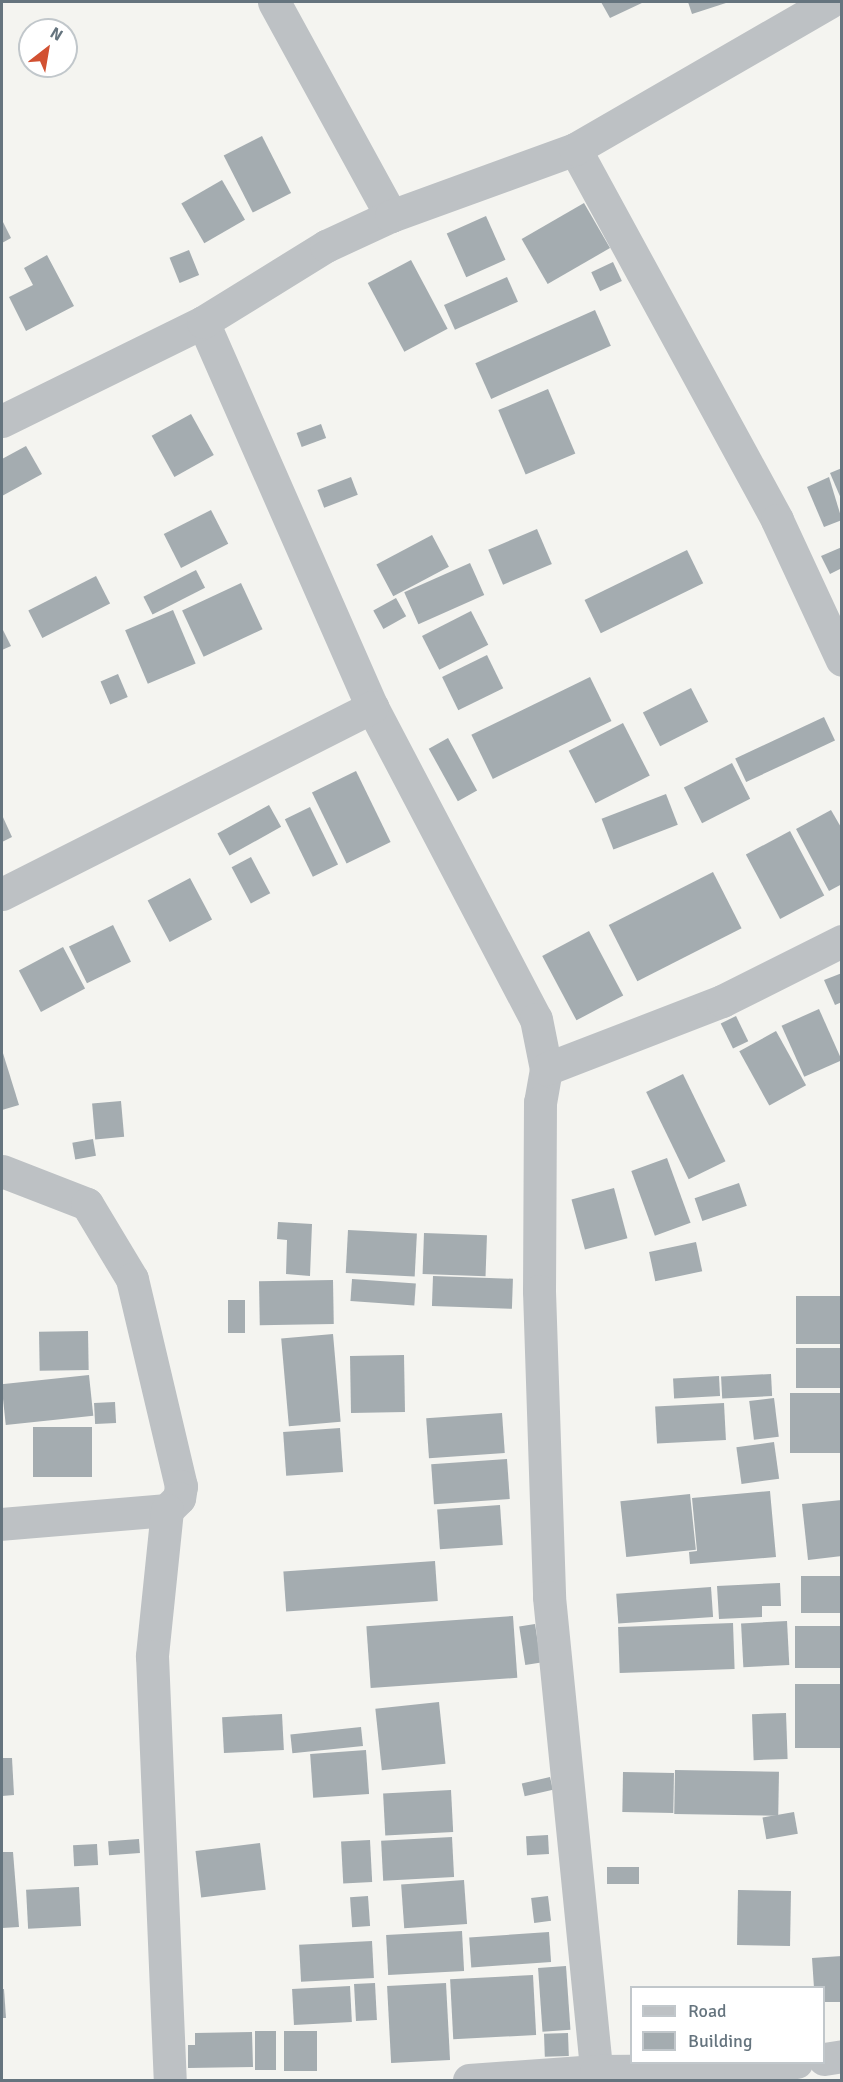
<!DOCTYPE html>
<style>
body{margin:0}
#map{position:relative;width:843px;height:2082px;overflow:hidden;background:#f4f4f0;font-family:Signika,sans-serif}
div>[style]{position:absolute}
.building>*{inset:0;background:#a4acb0;transform-origin:0 0}
.street>*{height:33px;margin:-16.5px;padding:0 16.5px;transform-origin:16.5px;border-radius:16.5px;background:#bdc1c4}
span{translate:-50% -50%;white-space:nowrap;text-align:center;line-height:1.15;-webkit-text-stroke:6px #fff;paint-order:stroke}
.frame{position:absolute;inset:0;border:3px solid #65747e;pointer-events:none}
.legend{position:absolute;left:630px;top:1986px;width:195px;height:78px;box-sizing:border-box;background:#fff;border:2px solid #c1c7cb;margin:0;padding:8px 10px;list-style:none;font-size:18px;color:#65747e}
.legend li{display:flex;align-items:center;gap:12px;height:30px}
.legend b{width:30px;border:2px solid #c1c7cb}
.north{position:absolute;left:18px;top:18px;width:60px;height:60px;box-sizing:border-box;background:#fff;border:2px solid #c1c7cb;border-radius:50%;rotate:31deg;font-size:16px;font-weight:700;line-height:24px;text-align:center;color:#65747e}
.north::after{content:'';display:block;margin:auto;width:21px;height:27px;background:#d25132;clip-path:polygon(50% 0,100% 100%,50% 72%,0 100%)}
</style>
<div id="map">
<div class="building">
<div style="clip-path:polygon(601px 2px,644px 2px,610px 18px)"></div>
<div style="clip-path:polygon(688px 2px,729px 2px,692px 14px)"></div>
<div style="left:262px;top:136px;width:64px;height:43px;rotate:63deg"></div>
<div style="left:222px;top:180px;width:46px;height:47px;rotate:60deg"></div>
<div style="left:584px;top:203px;width:52px;height:72px;rotate:60deg"></div>
<div style="left:486px;top:216px;width:48px;height:43px;rotate:66deg"></div>
<div style="clip-path:polygon(2px 220px,11px 238px,2px 243px)"></div>
<div style="left:189px;top:250px;width:27px;height:21px;rotate:68deg"></div>
<div style="clip-path:polygon(47px 255px,74px 306px,26px 331px,9px 297px,33px 285px,24px 268px)"></div>
<div style="left:411px;top:260px;width:78px;height:49px;rotate:62deg"></div>
<div style="left:613px;top:262px;width:21px;height:24px;rotate:65deg"></div>
<div style="left:507px;top:277px;width:27px;height:69px;rotate:66deg"></div>
<div style="left:595px;top:310px;width:39px;height:131px;rotate:66deg"></div>
<div style="left:548px;top:389px;width:70px;height:54px;rotate:67deg"></div>
<div style="left:191px;top:414px;width:47px;height:45px;rotate:61deg"></div>
<div style="left:321px;top:424px;width:15px;height:26px;rotate:70deg"></div>
<div style="clip-path:polygon(26px 446px,42px 474px,2px 496px,2px 459px)"></div>
<div style="clip-path:polygon(842px 468px,842px 501px,830px 473px)"></div>
<div style="left:351px;top:477px;width:19px;height:36px;rotate:69deg"></div>
<div style="clip-path:polygon(829px 477px,842px 520px,824px 527px,807px 487px)"></div>
<div style="left:211px;top:510px;width:38px;height:53px;rotate:63deg"></div>
<div style="left:537px;top:529px;width:38px;height:53px;rotate:67deg"></div>
<div style="left:432px;top:535px;width:36px;height:63px;rotate:62deg"></div>
<div style="clip-path:polygon(842px 547px,842px 568px,830px 574px,821px 556px)"></div>
<div style="left:687px;top:550px;width:37px;height:114px;rotate:64deg"></div>
<div style="left:470px;top:563px;width:35px;height:72px;rotate:66deg"></div>
<div style="left:196px;top:570px;width:20px;height:59px;rotate:63deg"></div>
<div style="left:96px;top:576px;width:31px;height:76px;rotate:63deg"></div>
<div style="left:241px;top:583px;width:51px;height:65px;rotate:65deg"></div>
<div style="left:396px;top:598px;width:21px;height:26px;rotate:61deg"></div>
<div style="left:173px;top:610px;width:58px;height:52px;rotate:67deg"></div>
<div style="left:471px;top:611px;width:38px;height:55px;rotate:63deg"></div>
<div style="clip-path:polygon(2px 628px,11px 646px,2px 650px)"></div>
<div style="left:487px;top:655px;width:37px;height:50px;rotate:64deg"></div>
<div style="left:118px;top:674px;width:25px;height:19px;rotate:67deg"></div>
<div style="left:590px;top:677px;width:49px;height:132px;rotate:64deg"></div>
<div style="left:691px;top:688px;width:38px;height:54px;rotate:63deg"></div>
<div style="left:824px;top:717px;width:26px;height:98px;rotate:65deg"></div>
<div style="left:623px;top:723px;width:59px;height:61px;rotate:63deg"></div>
<div style="left:448px;top:738px;width:60px;height:22px;rotate:61deg"></div>
<div style="left:732px;top:763px;width:40px;height:54px;rotate:63deg"></div>
<div style="left:356px;top:771px;width:79px;height:49px;rotate:64deg"></div>
<div style="left:666px;top:794px;width:33px;height:69px;rotate:69deg"></div>
<div style="left:269px;top:805px;width:25px;height:59px;rotate:61deg"></div>
<div style="left:310px;top:807px;width:64px;height:28px;rotate:64deg"></div>
<div style="clip-path:polygon(831px 810px,842px 829px,842px 884px,829px 891px,796px 829px)"></div>
<div style="clip-path:polygon(2px 815px,12px 837px,2px 842px)"></div>
<div style="left:790px;top:831px;width:73px;height:50px;rotate:62deg"></div>
<div style="left:251px;top:857px;width:41px;height:22px;rotate:62deg"></div>
<div style="left:713px;top:872px;width:63px;height:117px;rotate:63deg"></div>
<div style="left:190px;top:878px;width:47px;height:48px;rotate:62deg"></div>
<div style="left:113px;top:925px;width:41px;height:49px;rotate:64deg"></div>
<div style="left:589px;top:931px;width:73px;height:53px;rotate:62deg"></div>
<div style="left:63px;top:947px;width:47px;height:50px;rotate:62deg"></div>
<div style="clip-path:polygon(842px 973px,842px 1002px,835px 1005px,824px 980px)"></div>
<div style="left:819px;top:1009px;width:56px;height:41px;rotate:66deg"></div>
<div style="left:736px;top:1016px;width:28px;height:17px;rotate:64deg"></div>
<div style="left:776px;top:1031px;width:62px;height:42px;rotate:61deg"></div>
<div style="clip-path:polygon(2px 1050px,19px 1105px,2px 1110px)"></div>
<div style="left:683px;top:1074px;width:97px;height:41px;rotate:64deg"></div>
<div style="left:121px;top:1101px;width:36px;height:29px;rotate:85deg"></div>
<div style="left:93px;top:1139px;width:17px;height:21px;rotate:80deg"></div>
<div style="left:667px;top:1158px;width:69px;height:38px;rotate:70deg"></div>
<div style="left:739px;top:1183px;width:24px;height:47px;rotate:71deg"></div>
<div style="left:614px;top:1188px;width:52px;height:44px;rotate:75deg"></div>
<div style="clip-path:polygon(278px 1222px,312px 1224px,310px 1276px,286px 1274px,287px 1240px,277px 1239px)"></div>
<div style="left:348px;top:1230px;width:69px;height:43px;rotate:3deg"></div>
<div style="left:424px;top:1233px;width:63px;height:41px;rotate:2deg"></div>
<div style="left:696px;top:1242px;width:30px;height:48px;rotate:78deg"></div>
<div style="left:433px;top:1276px;width:80px;height:30px;rotate:2deg"></div>
<div style="left:352px;top:1279px;width:64px;height:22px;rotate:4deg"></div>
<div style="left:333px;top:1280px;width:44px;height:74px;rotate:89deg"></div>
<div style="left:796px;top:1296px;width:46px;height:48px"></div>
<div style="left:228px;top:1300px;width:17px;height:33px"></div>
<div style="left:88px;top:1331px;width:39px;height:49px;rotate:89deg"></div>
<div style="left:333px;top:1334px;width:88px;height:52px;rotate:85deg"></div>
<div style="left:796px;top:1348px;width:46px;height:40px"></div>
<div style="left:404px;top:1355px;width:57px;height:54px;rotate:89deg"></div>
<div style="left:771px;top:1374px;width:22px;height:50px;rotate:87deg"></div>
<div style="left:89px;top:1375px;width:41px;height:88px;rotate:84deg"></div>
<div style="left:719px;top:1376px;width:20px;height:46px;rotate:87deg"></div>
<div style="left:842px;top:1393px;width:60px;height:52px;rotate:90deg"></div>
<div style="left:774px;top:1398px;width:39px;height:25px;rotate:83deg"></div>
<div style="left:115px;top:1402px;width:21px;height:21px;rotate:87deg"></div>
<div style="left:724px;top:1403px;width:37px;height:69px;rotate:87deg"></div>
<div style="left:502px;top:1413px;width:40px;height:76px;rotate:86deg"></div>
<div style="left:33px;top:1427px;width:59px;height:50px"></div>
<div style="left:340px;top:1428px;width:44px;height:57px;rotate:86deg"></div>
<div style="left:774px;top:1442px;width:37px;height:38px;rotate:82deg"></div>
<div style="left:507px;top:1459px;width:40px;height:76px;rotate:86deg"></div>
<div style="clip-path:polygon(770px 1491px,776px 1557px,690px 1564px,689px 1552px,697px 1551px,692px 1498px)"></div>
<div style="left:690px;top:1494px;width:56px;height:70px;rotate:84deg"></div>
<div style="clip-path:polygon(842px 1500px,842px 1556px,808px 1560px,802px 1504px)"></div>
<div style="left:500px;top:1505px;width:40px;height:63px;rotate:86deg"></div>
<div style="left:435px;top:1561px;width:40px;height:152px;rotate:86deg"></div>
<div style="left:842px;top:1576px;width:37px;height:41px;rotate:90deg"></div>
<div style="clip-path:polygon(780px 1583px,781px 1606px,762px 1606px,762px 1617px,719px 1619px,717px 1586px)"></div>
<div style="left:711px;top:1587px;width:30px;height:95px;rotate:86deg"></div>
<div style="left:513px;top:1616px;width:62px;height:147px;rotate:86deg"></div>
<div style="left:787px;top:1621px;width:44px;height:46px;rotate:87deg"></div>
<div style="left:733px;top:1623px;width:46px;height:115px;rotate:88deg"></div>
<div style="left:535px;top:1624px;width:39px;height:16px;rotate:81deg"></div>
<div style="left:842px;top:1626px;width:42px;height:47px;rotate:90deg"></div>
<div style="left:842px;top:1684px;width:64px;height:47px;rotate:90deg"></div>
<div style="left:439px;top:1702px;width:62px;height:64px;rotate:84deg"></div>
<div style="left:786px;top:1713px;width:46px;height:34px;rotate:88deg"></div>
<div style="left:282px;top:1714px;width:36px;height:60px;rotate:87deg"></div>
<div style="left:361px;top:1727px;width:19px;height:71px;rotate:84deg"></div>
<div style="left:366px;top:1750px;width:44px;height:56px;rotate:86deg"></div>
<div style="clip-path:polygon(2px 1758px,12px 1758px,14px 1795px,2px 1796px)"></div>
<div style="left:675px;top:1770px;width:104px;height:44px;rotate:1deg"></div>
<div style="left:623px;top:1772px;width:51px;height:40px;rotate:1deg"></div>
<div style="left:550px;top:1777px;width:13px;height:29px;rotate:77deg"></div>
<div style="left:451px;top:1790px;width:42px;height:68px;rotate:87deg"></div>
<div style="left:794px;top:1812px;width:22px;height:32px;rotate:80deg"></div>
<div style="left:548px;top:1835px;width:19px;height:22px;rotate:87deg"></div>
<div style="left:452px;top:1837px;width:40px;height:71px;rotate:87deg"></div>
<div style="left:139px;top:1839px;width:14px;height:31px;rotate:86deg"></div>
<div style="left:370px;top:1840px;width:42px;height:29px;rotate:87deg"></div>
<div style="left:260px;top:1843px;width:47px;height:65px;rotate:83deg"></div>
<div style="left:97px;top:1844px;width:21px;height:24px;rotate:87deg"></div>
<div style="clip-path:polygon(2px 1852px,13px 1852px,19px 1927px,2px 1928px)"></div>
<div style="left:607px;top:1867px;width:32px;height:17px"></div>
<div style="left:464px;top:1880px;width:44px;height:63px;rotate:86deg"></div>
<div style="left:79px;top:1887px;width:39px;height:53px;rotate:87deg"></div>
<div style="left:738px;top:1890px;width:53px;height:55px;rotate:1deg"></div>
<div style="left:368px;top:1896px;width:30px;height:18px;rotate:86deg"></div>
<div style="left:548px;top:1896px;width:25px;height:17px;rotate:83deg"></div>
<div style="left:462px;top:1931px;width:40px;height:76px;rotate:87deg"></div>
<div style="left:549px;top:1932px;width:30px;height:80px;rotate:86deg"></div>
<div style="left:372px;top:1941px;width:37px;height:73px;rotate:87deg"></div>
<div style="clip-path:polygon(842px 1956px,842px 2002px,824px 2002px,824px 1988px,814px 1988px,812px 1958px)"></div>
<div style="left:566px;top:1966px;width:64px;height:28px;rotate:86deg"></div>
<div style="left:533px;top:1975px;width:60px;height:83px;rotate:87deg"></div>
<div style="left:375px;top:1983px;width:37px;height:21px;rotate:87deg"></div>
<div style="left:446px;top:1983px;width:77px;height:59px;rotate:87deg"></div>
<div style="left:350px;top:1986px;width:36px;height:58px;rotate:87deg"></div>
<div style="clip-path:polygon(2px 1989px,4px 1989px,6px 2018px,2px 2018px)"></div>
<div style="left:255px;top:2031px;width:21px;height:39px"></div>
<div style="left:284px;top:2031px;width:33px;height:40px"></div>
<div style="clip-path:polygon(252px 2032px,253px 2067px,188px 2068px,188px 2045px,195px 2045px,195px 2033px)"></div>
<div style="left:568px;top:2033px;width:23px;height:24px;rotate:88deg"></div>
</div>
<div class="street">
<div style="left:274px;top:2px;width:244px;rotate:61.3deg"></div>
<div style="left:575px;top:149px;width:422px;rotate:61.4deg"></div>
<div style="left:777px;top:520px;width:154px;rotate:65.1deg"></div>
<div style="left:203px;top:322px;width:420px;rotate:66.3deg"></div>
<div style="left:372px;top:707px;width:352px;rotate:62.3deg"></div>
<div style="left:536px;top:1019px;width:51px;rotate:78.7deg"></div>
<div style="left:546px;top:1069px;width:34px;rotate:100deg"></div>
<div style="left:540px;top:1102px;width:189px;rotate:90.3deg"></div>
<div style="left:539px;top:1291px;width:306px;rotate:88.1deg"></div>
<div style="left:549px;top:1597px;width:476px;rotate:84.3deg"></div>
<div style="left:2px;top:421px;width:224px;rotate:-26.2deg"></div>
<div style="left:203px;top:322px;width:145px;rotate:-31.7deg"></div>
<div style="left:326px;top:246px;width:72px;rotate:-24.8deg"></div>
<div style="left:391px;top:216px;width:196px;rotate:-20deg"></div>
<div style="left:575px;top:149px;width:294px;rotate:-30deg"></div>
<div style="left:2px;top:894px;width:415px;rotate:-26.8deg"></div>
<div style="left:546px;top:1069px;width:189px;rotate:-21.1deg"></div>
<div style="left:722px;top:1001px;width:134px;rotate:-26.6deg"></div>
<div style="left:2px;top:1171px;width:91px;rotate:21.2deg"></div>
<div style="left:87px;top:1204px;width:87px;rotate:59deg"></div>
<div style="left:132px;top:1279px;width:213px;rotate:76.7deg"></div>
<div style="left:181px;top:1486px;width:12px;rotate:99deg"></div>
<div style="left:179px;top:1498px;width:17px;rotate:135deg"></div>
<div style="left:167px;top:1510px;width:166px;rotate:175.2deg"></div>
<div style="left:167px;top:1510px;width:147px;rotate:95.9deg"></div>
<div style="left:152px;top:1656px;width:424px;rotate:87.6deg"></div>
<div style="left:824px;top:2059px;width:18px;rotate:-9deg"></div>
<div style="left:469px;top:2080px;width:127px;rotate:-4.1deg"></div>
<div style="left:596px;top:2071px;width:144px;rotate:-0.4deg"></div>
<div style="left:740px;top:2070px;width:57px;rotate:-8.1deg"></div>
</div>
<div class="frame"></div>
<ul class="legend">
<li><b style="height:8px;background:#bdc1c4"></b>Road</li>
<li><b style="height:16px;background:#a4acb0"></b>Building</li>
</ul>
<div class="north">N</div>
</div>
